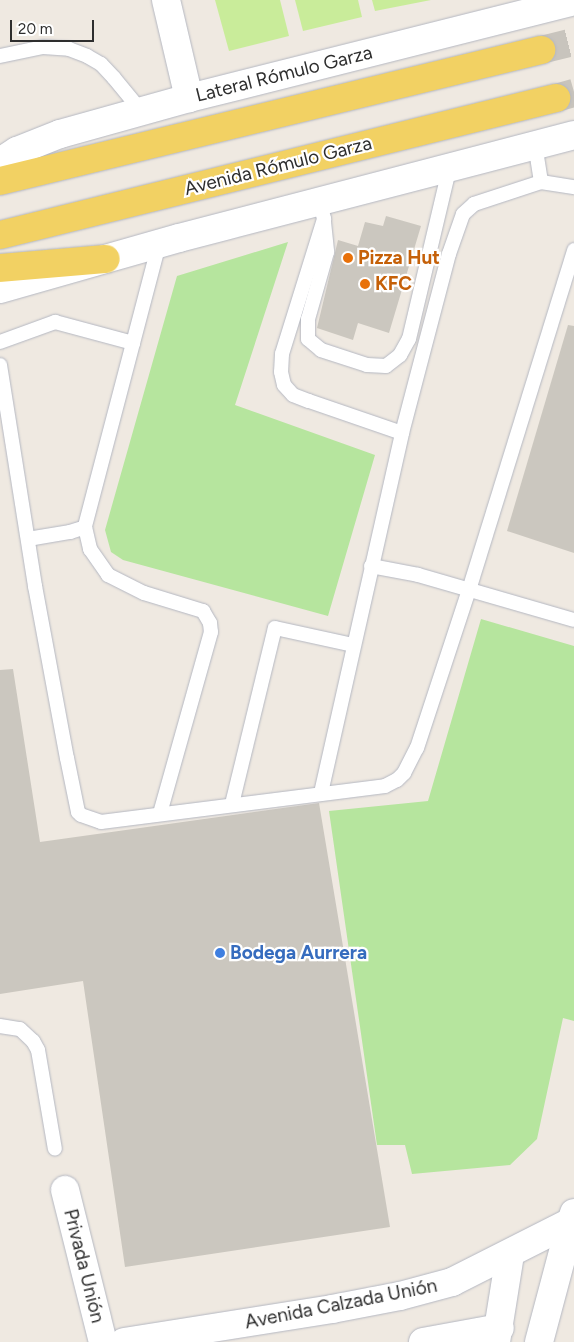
<!DOCTYPE html>
<meta charset="utf-8">
<style>
body{margin:0}
#map{position:relative;width:574px;height:1342px;overflow:hidden;background:#efe9e1;font-family:Figtree,sans-serif}
div>[style]{position:absolute}
.green>*{inset:0;background:#b6e59e}
.pitch>*{inset:0;background:#c9ec9a}
.building>*{inset:0;background:#cbc7bf}
.primary-tunnel>*{height:28px;margin-top:-14px;transform-origin:0;background:repeating-linear-gradient(90deg,#c8c4bd 0 28px,transparent 0 42px)}
.roads{filter:drop-shadow(0 0 1px #b4b7c1) drop-shadow(0 0 1px #b4b7c1)}
.service>*{height:14px;margin:-7px;padding:0 7px;transform-origin:7px;border-radius:7px;background:#fff}
.minor>*{height:28px;margin:-14px;padding:0 14px;transform-origin:14px;border-radius:14px;background:#fff}
.tertiary>*{height:28px;margin:-14px;padding:0 14px;transform-origin:14px;border-radius:14px;background:#fff}
.secondary>*{height:28px;margin:-14px;padding:0 14px;transform-origin:14px;border-radius:14px;background:#fff}
.primary>*{height:28px;margin:-14px;padding:0 14px;transform-origin:14px;border-radius:14px;background:#f2d163}
.dots>*{width:14px;height:14px;translate:-50% -50%;box-sizing:border-box;border:2px solid #fff;border-radius:50%}
span{translate:-50% -50%;white-space:nowrap;text-align:center;line-height:1.15;-webkit-text-stroke:4.5px #fff;paint-order:stroke}
.street-label{font-size:19px;color:#2e2e2e}
.food-label{font-size:19px;color:#c56008;font-weight:700}
.left{translate:0 -50%;text-align:left}
.shop-label{font-size:19px;color:#366cbe;font-weight:700}
.scale{position:absolute;left:10px;top:20px;width:84px;height:22px;box-sizing:border-box;border:2px solid #2e2e2e;border-top:0;padding-left:6px;font-size:15px;line-height:18px;white-space:nowrap;color:#2e2e2e;-webkit-text-stroke:4px #fff;paint-order:stroke}
</style>
<div id="map">
<div class="green">
<div style="clip-path:polygon(288px 242px,235px 405px,375px 455px,328px 616px,123px 560px,111px 552px,105px 530px,177px 276px)"></div>
<div style="clip-path:polygon(481px 619px,574px 646px,574px 1021px,563px 1018px,537px 1139px,510px 1165px,412px 1174px,405px 1145px,377px 1145px,329px 811px,428px 801px)"></div>
</div>
<div class="pitch">
<div style="clip-path:polygon(215px 0,280px 0,289px 36px,229px 51px)"></div>
<div style="clip-path:polygon(295px 0,358px 0,362px 17px,303px 31px)"></div>
<div style="clip-path:polygon(372px 0,431px 0,375px 11px)"></div>
</div>
<div class="building">
<div style="clip-path:polygon(386px 216px,421px 226px,389px 333px,358px 323px,353px 340px,317px 328px,338px 240px,358px 246px,365px 222px,383px 226px)"></div>
<div style="clip-path:polygon(568px 325px,574px 326px,574px 553px,507px 531px)"></div>
<div style="clip-path:polygon(13px 669px,40px 842px,319px 803px,390px 1227px,125px 1267px,83px 981px,0 994px,0 670px)"></div>
</div>
<div class="primary-tunnel">
<div style="left:541px;top:50px;width:34px;rotate:-14deg"></div>
<div style="left:556px;top:98px;width:19px;rotate:-16deg"></div>
</div>
<div class="roads">
<div class="service">
<div style="left:0;top:56px;width:44px;rotate:-11.8deg"></div>
<div style="left:43px;top:47px;width:26px;rotate:4deg"></div>
<div style="left:69px;top:49px;width:19px;rotate:21deg"></div>
<div style="left:87px;top:56px;width:16px;rotate:30deg"></div>
<div style="left:101px;top:64px;width:19px;rotate:47deg"></div>
<div style="left:114px;top:78px;width:44px;rotate:50.5deg"></div>
<div style="left:535px;top:144px;width:38px;rotate:81deg"></div>
<div style="left:319px;top:201px;width:19px;rotate:74deg"></div>
<div style="left:324px;top:219px;width:141px;rotate:107.3deg"></div>
<div style="left:282px;top:354px;width:18px;rotate:93deg"></div>
<div style="left:281px;top:372px;width:13px;rotate:77deg"></div>
<div style="left:284px;top:385px;width:13px;rotate:48deg"></div>
<div style="left:293px;top:395px;width:17px;rotate:21deg"></div>
<div style="left:309px;top:401px;width:98px;rotate:19deg"></div>
<div style="left:402px;top:433px;width:185px;rotate:-75.3deg"></div>
<div style="left:449px;top:254px;width:42px;rotate:-70.7deg"></div>
<div style="left:463px;top:214px;width:15px;rotate:-42deg"></div>
<div style="left:474px;top:204px;width:71px;rotate:-18.2deg"></div>
<div style="left:541px;top:182px;width:33px;rotate:9deg"></div>
<div style="left:324px;top:222px;width:30px;rotate:84deg"></div>
<div style="left:327px;top:252px;width:70px;rotate:105.8deg"></div>
<div style="left:308px;top:319px;width:20px;rotate:90deg"></div>
<div style="left:308px;top:339px;width:17px;rotate:40deg"></div>
<div style="left:321px;top:350px;width:48px;rotate:18.1deg"></div>
<div style="left:367px;top:365px;width:19px;rotate:3deg"></div>
<div style="left:386px;top:366px;width:18px;rotate:-38deg"></div>
<div style="left:400px;top:355px;width:18px;rotate:-61deg"></div>
<div style="left:409px;top:339px;width:178px;rotate:-76.7deg"></div>
<div style="left:159px;top:244px;width:293px;rotate:104.7deg"></div>
<div style="left:85px;top:527px;width:23px;rotate:77deg"></div>
<div style="left:90px;top:549px;width:32px;rotate:55deg"></div>
<div style="left:108px;top:575px;width:40px;rotate:26.6deg"></div>
<div style="left:144px;top:593px;width:62px;rotate:17deg"></div>
<div style="left:203px;top:611px;width:14px;rotate:60deg"></div>
<div style="left:210px;top:623px;width:9px;rotate:84deg"></div>
<div style="left:211px;top:632px;width:189px;rotate:105.7deg"></div>
<div style="left:0;top:342px;width:59px;rotate:-20deg"></div>
<div style="left:55px;top:322px;width:81px;rotate:15.1deg"></div>
<div style="left:0;top:365px;width:224px;rotate:81deg"></div>
<div style="left:35px;top:586px;width:175px;rotate:79.5deg"></div>
<div style="left:67px;top:758px;width:55px;rotate:78.5deg"></div>
<div style="left:78px;top:812px;width:4px;rotate:45deg"></div>
<div style="left:81px;top:815px;width:21px;rotate:19deg"></div>
<div style="left:101px;top:822px;width:286px;rotate:-7.2deg"></div>
<div style="left:385px;top:786px;width:13px;rotate:-27deg"></div>
<div style="left:397px;top:780px;width:10px;rotate:-45deg"></div>
<div style="left:404px;top:773px;width:28px;rotate:-63deg"></div>
<div style="left:417px;top:748px;width:166px;rotate:-71.8deg"></div>
<div style="left:469px;top:590px;width:356px;rotate:-72.8deg"></div>
<div style="left:28px;top:539px;width:43px;rotate:-9.5deg"></div>
<div style="left:70px;top:532px;width:16px;rotate:-18deg"></div>
<div style="left:371px;top:566px;width:48px;rotate:10.8deg"></div>
<div style="left:418px;top:575px;width:162px;rotate:16.1deg"></div>
<div style="left:321px;top:793px;width:369px;rotate:-77.3deg"></div>
<div style="left:232px;top:804px;width:181px;rotate:-76.3deg"></div>
<div style="left:275px;top:628px;width:80px;rotate:12.3deg"></div>
<div style="left:0;top:1026px;width:20px;rotate:9deg"></div>
<div style="left:20px;top:1029px;width:18px;rotate:43deg"></div>
<div style="left:33px;top:1041px;width:10px;rotate:61deg"></div>
<div style="left:38px;top:1050px;width:100px;rotate:80.3deg"></div>
</div>
<div class="minor">
<div style="left:166px;top:0;width:101px;rotate:76.8deg"></div>
<div style="left:65px;top:1190px;width:157px;rotate:76deg"></div>
</div>
<div class="tertiary">
<div style="left:0;top:162px;width:20px;rotate:-33deg"></div>
<div style="left:17px;top:151px;width:46px;rotate:-21.6deg"></div>
<div style="left:60px;top:134px;width:134px;rotate:-15.6deg"></div>
<div style="left:189px;top:98px;width:397px;rotate:-14.1deg"></div>
<div style="left:0;top:289px;width:186px;rotate:-15.9deg"></div>
<div style="left:179px;top:238px;width:408px;rotate:-14.6deg"></div>
<div style="left:124px;top:1342px;width:211px;rotate:-9deg"></div>
<div style="left:332px;top:1309px;width:69px;rotate:-10.8deg"></div>
<div style="left:400px;top:1296px;width:54px;rotate:-15.1deg"></div>
<div style="left:452px;top:1282px;width:133px;rotate:-26.8deg"></div>
<div style="left:423px;top:1342px;width:78px;rotate:-10.3deg"></div>
<div style="left:496px;top:1342px;width:88px;rotate:-80.9deg"></div>
<div style="left:539px;top:1342px;width:124px;rotate:-75.1deg"></div>
</div>
<div class="secondary">
<div style="left:574px;top:1213px;width:9px;rotate:108deg"></div>
<div style="left:571px;top:1222px;width:3px"></div>
</div>
<div class="primary">
<div style="left:0;top:181px;width:557px;rotate:-13.61deg"></div>
<div style="left:0;top:235px;width:573px;rotate:-13.84deg"></div>
<div style="left:0;top:268px;width:106px;rotate:-4.9deg"></div>
</div>
</div>
<div class="dots">
<div style="left:348px;top:258px;background:#e8710a"></div>
<div style="left:365px;top:284px;background:#e8710a"></div>
<div style="left:220px;top:953px;background:#3f7fe0"></div>
</div>
<div class="street-label">
<span style="left:284px;top:74px;rotate:-14deg">Lateral Rómulo Garza</span>
<span style="left:278px;top:166px;rotate:-14deg">Avenida Rómulo Garza</span>
<span style="left:84px;top:1266px;rotate:76deg">Privada Unión</span>
<span style="left:341px;top:1304px;rotate:-11deg">Avenida Calzada Unión</span>
</div>
<div class="food-label">
<span class="left" style="left:358px;top:258px">Pizza Hut</span>
<span class="left" style="left:375px;top:284px">KFC</span>
</div>
<div class="shop-label">
<span class="left" style="left:230px;top:953px">Bodega Aurrera</span>
</div>
<div class="scale">20 m</div>
</div>
